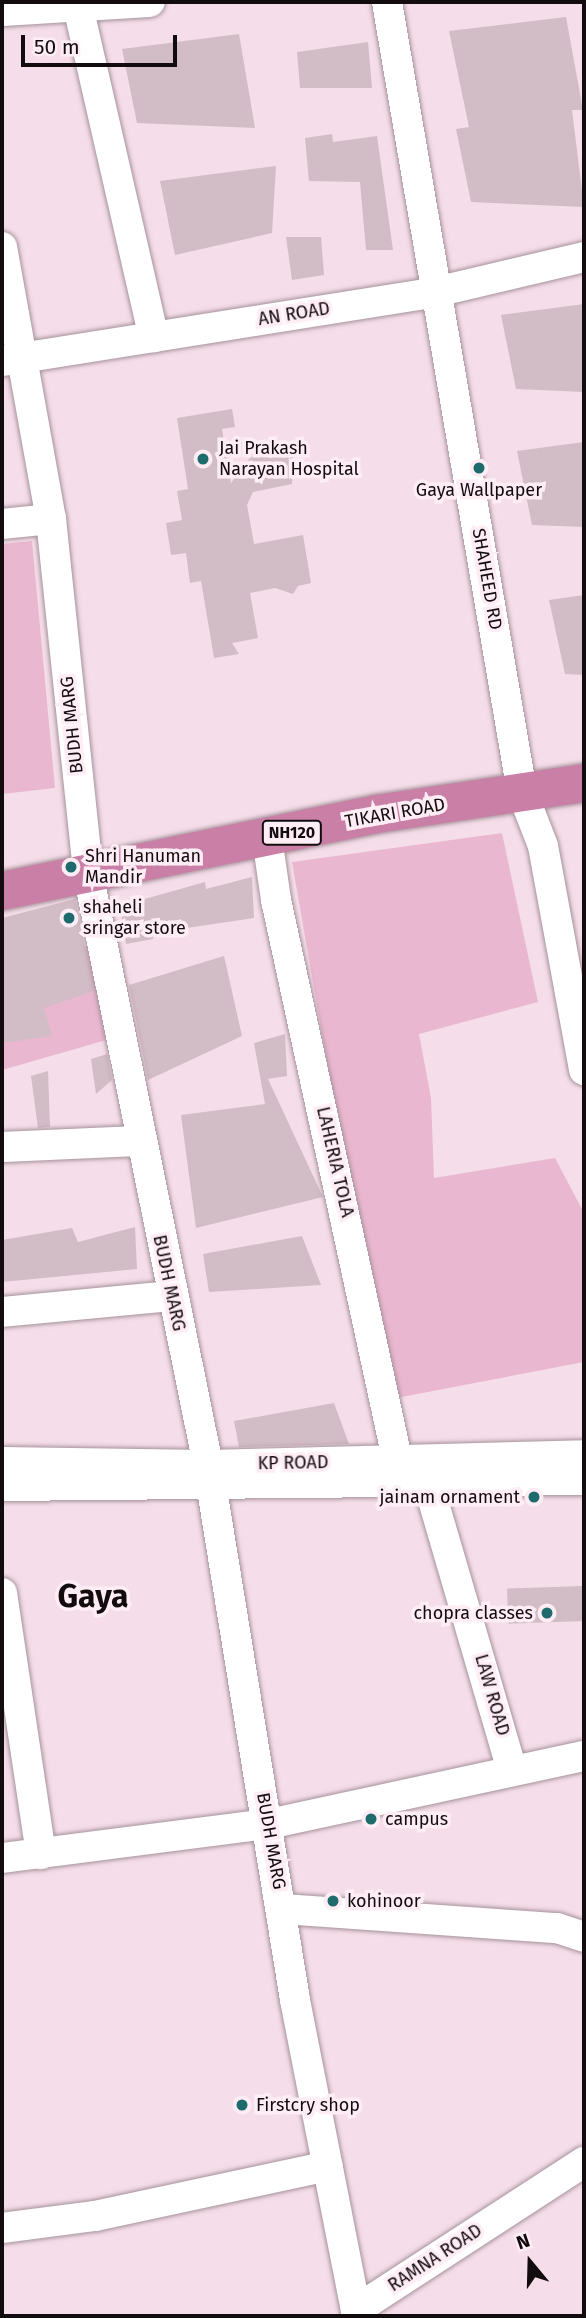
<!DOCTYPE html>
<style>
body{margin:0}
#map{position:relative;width:586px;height:2318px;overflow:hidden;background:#f5dee9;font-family:"Fira Sans",sans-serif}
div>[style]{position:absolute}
.green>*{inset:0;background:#eab7d0}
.building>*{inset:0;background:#d2bcc6;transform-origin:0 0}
.roads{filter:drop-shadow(0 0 2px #a6929b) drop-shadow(0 0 2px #a6929b)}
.minor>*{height:30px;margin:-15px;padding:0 15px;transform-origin:15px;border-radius:15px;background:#fff}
.highway>*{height:38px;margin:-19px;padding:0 19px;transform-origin:19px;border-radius:19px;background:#ca7fa6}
.dots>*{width:19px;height:19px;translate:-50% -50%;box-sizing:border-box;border:4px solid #ffedf5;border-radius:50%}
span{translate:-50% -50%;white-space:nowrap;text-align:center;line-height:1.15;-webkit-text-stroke:7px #ffedf5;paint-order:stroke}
.shield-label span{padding:2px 5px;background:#ffedf5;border:2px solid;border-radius:5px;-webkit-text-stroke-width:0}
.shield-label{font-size:16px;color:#130c0f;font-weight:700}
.street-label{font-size:18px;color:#130c0f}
.poi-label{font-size:18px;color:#130c0f}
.left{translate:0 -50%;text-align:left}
.right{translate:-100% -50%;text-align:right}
.town-label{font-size:32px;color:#130c0f;font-weight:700}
.frame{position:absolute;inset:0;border:4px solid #130c0f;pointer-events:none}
.north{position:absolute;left:495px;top:2227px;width:70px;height:70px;-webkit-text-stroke:5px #ffedf5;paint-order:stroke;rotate:341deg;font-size:19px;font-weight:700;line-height:28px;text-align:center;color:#130c0f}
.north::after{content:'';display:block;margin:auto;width:24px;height:32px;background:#130c0f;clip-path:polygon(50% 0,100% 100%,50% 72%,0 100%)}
.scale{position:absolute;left:21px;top:35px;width:156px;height:32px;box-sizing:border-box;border:4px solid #130c0f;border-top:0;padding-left:9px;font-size:21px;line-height:24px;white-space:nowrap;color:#130c0f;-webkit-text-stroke:5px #ffedf5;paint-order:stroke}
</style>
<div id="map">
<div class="green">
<div style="clip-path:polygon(32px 541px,55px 788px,2px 794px,2px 544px)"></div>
<div style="clip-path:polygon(502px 833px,538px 1002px,419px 1034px,431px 1098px,434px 1178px,555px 1158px,584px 1213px,584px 1362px,386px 1400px,292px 862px)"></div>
<div style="clip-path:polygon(93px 945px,110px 1039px,2px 1070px,2px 966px)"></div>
</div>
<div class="building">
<div style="clip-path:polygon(566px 17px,583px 110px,572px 110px,584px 207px,471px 202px,456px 129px,469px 127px,449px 31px)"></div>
<div style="clip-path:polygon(239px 34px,255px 128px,137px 123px,122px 49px)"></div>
<div style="clip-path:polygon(368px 42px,372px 88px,300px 88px,297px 52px)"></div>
<div style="clip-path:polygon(332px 134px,333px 142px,377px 136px,393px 250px,366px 250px,360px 182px,309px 181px,305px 138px)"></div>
<div style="clip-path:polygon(276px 166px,272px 233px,175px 255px,160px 181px)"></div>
<div style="clip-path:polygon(286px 237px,321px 237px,324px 275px,292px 280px)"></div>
<div style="clip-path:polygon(584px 304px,584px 392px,516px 389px,501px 315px)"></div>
<div style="clip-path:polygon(232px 409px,235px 427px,222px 429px,231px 483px,256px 450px,272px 447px,293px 453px,292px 484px,253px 492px,247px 505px,254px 544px,303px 535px,311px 583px,298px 586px,293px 594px,275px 588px,250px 593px,258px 638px,232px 643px,239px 654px,214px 658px,201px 581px,190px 583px,186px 553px,171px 555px,166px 523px,182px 520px,177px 491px,188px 489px,177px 418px)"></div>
<div style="clip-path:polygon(584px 442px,584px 527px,532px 525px,517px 451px)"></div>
<div style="clip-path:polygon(584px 595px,584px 675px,565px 674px,549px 600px)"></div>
<div style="clip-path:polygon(252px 877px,254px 918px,153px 933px,153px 939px,126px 944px,120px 906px,205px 882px,206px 889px)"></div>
<div style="clip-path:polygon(75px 899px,94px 991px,44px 1008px,52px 1036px,2px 1043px,2px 918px)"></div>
<div style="clip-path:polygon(224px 956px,242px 1036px,148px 1080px,129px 985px)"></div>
<div style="clip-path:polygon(285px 1034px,287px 1076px,268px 1079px,323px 1197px,196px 1228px,181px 1115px,265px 1104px,254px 1043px)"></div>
<div style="clip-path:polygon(107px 1054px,112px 1080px,96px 1094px,91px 1059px)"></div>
<div style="clip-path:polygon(48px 1071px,50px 1127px,38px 1128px,31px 1076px)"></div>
<div style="clip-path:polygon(135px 1227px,137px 1269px,2px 1282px,2px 1240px,72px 1228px,78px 1242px)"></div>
<div style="clip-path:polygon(302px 1236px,321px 1285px,209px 1292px,203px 1254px)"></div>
<div style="clip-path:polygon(334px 1403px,349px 1444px,239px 1447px,234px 1421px)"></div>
<div style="left:583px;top:1586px;width:35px;height:76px;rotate:88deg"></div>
</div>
<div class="roads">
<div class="minor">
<div style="left:77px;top:2px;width:344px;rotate:77.1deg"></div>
<div style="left:387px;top:2px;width:801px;rotate:80.3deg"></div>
<div style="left:522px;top:792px;width:58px;rotate:68.7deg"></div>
<div style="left:543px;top:846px;width:228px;rotate:79.6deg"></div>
<div style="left:2px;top:11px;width:148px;rotate:-3.5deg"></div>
<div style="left:2px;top:247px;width:276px;rotate:79.8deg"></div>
<div style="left:51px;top:519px;width:356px;rotate:84deg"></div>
<div style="left:88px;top:873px;width:604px;rotate:78.54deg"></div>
<div style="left:208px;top:1465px;width:542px;rotate:80.76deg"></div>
<div style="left:295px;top:2000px;width:322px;rotate:78.9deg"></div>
<div style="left:2px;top:361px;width:439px;rotate:-9deg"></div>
<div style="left:436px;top:292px;width:152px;rotate:-13.3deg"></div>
<div style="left:2px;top:524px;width:49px;rotate:-5.8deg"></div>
<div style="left:267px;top:838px;width:63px;rotate:81.7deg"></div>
<div style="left:276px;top:900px;width:600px;rotate:77.77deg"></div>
<div style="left:2px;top:1147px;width:138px;rotate:-2.5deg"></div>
<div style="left:2px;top:1312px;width:171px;rotate:-5.4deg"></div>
<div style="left:2px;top:1462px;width:206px;rotate:0.8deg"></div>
<div style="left:208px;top:1465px;width:376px;rotate:-1.5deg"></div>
<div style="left:423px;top:1466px;width:317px;rotate:73.7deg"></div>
<div style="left:2px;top:1486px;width:582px;rotate:-0.59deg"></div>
<div style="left:2px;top:1593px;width:264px;rotate:81.5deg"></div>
<div style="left:2px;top:1858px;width:269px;rotate:-7.3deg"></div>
<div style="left:269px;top:1824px;width:322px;rotate:-12.2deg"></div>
<div style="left:283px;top:1909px;width:275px;rotate:4deg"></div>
<div style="left:557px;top:1928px;width:28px;rotate:18deg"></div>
<div style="left:2px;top:2228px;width:94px;rotate:-7.4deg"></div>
<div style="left:95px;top:2216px;width:238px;rotate:-12.1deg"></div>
<div style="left:356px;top:2310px;width:272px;rotate:-33deg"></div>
</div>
<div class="highway">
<div style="left:2px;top:891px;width:383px;rotate:-11.6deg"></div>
<div style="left:377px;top:814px;width:209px;rotate:-8.5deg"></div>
</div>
</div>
<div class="dots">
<div style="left:203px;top:459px;background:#1e6b6d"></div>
<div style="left:479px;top:468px;background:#1e6b6d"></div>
<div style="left:71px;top:867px;background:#1e6b6d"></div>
<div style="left:69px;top:918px;background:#1e6b6d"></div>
<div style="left:534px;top:1497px;background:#1e6b6d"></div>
<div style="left:547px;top:1613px;background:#1e6b6d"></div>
<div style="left:371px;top:1819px;background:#1e6b6d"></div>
<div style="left:333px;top:1901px;background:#1e6b6d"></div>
<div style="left:242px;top:2105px;background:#1e6b6d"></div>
</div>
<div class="shield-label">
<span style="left:292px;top:833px">NH120</span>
</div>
<div class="street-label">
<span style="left:294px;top:314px;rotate:-9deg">AN ROAD</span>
<span style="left:487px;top:579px;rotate:80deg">SHAHEED RD</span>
<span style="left:72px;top:725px;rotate:-96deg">BUDH MARG</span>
<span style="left:395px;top:813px;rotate:-10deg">TIKARI ROAD</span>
<span style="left:335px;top:1162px;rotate:77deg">LAHERIA TOLA</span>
<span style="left:169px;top:1283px;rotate:78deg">BUDH MARG</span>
<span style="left:293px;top:1463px;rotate:-1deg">KP ROAD</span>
<span style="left:492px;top:1695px;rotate:74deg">LAW ROAD</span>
<span style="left:271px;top:1841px;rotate:80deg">BUDH MARG</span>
<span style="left:435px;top:2258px;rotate:-33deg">RAMNA ROAD</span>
</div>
<div class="poi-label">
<span class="left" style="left:219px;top:459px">Jai Prakash<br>Narayan Hospital</span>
<span style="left:479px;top:490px">Gaya Wallpaper</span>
<span class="left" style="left:85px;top:867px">Shri Hanuman<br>Mandir</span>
<span class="left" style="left:83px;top:918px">shaheli<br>sringar store</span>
<span class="right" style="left:520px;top:1497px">jainam ornament</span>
<span class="right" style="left:533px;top:1613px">chopra classes</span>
<span class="left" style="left:385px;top:1819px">campus</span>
<span class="left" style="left:347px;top:1901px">kohinoor</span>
<span class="left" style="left:256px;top:2105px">Firstcry shop</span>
</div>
<div class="town-label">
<span style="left:93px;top:1596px">Gaya</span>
</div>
<div class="frame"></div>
<div class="north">N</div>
<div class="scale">50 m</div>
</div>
